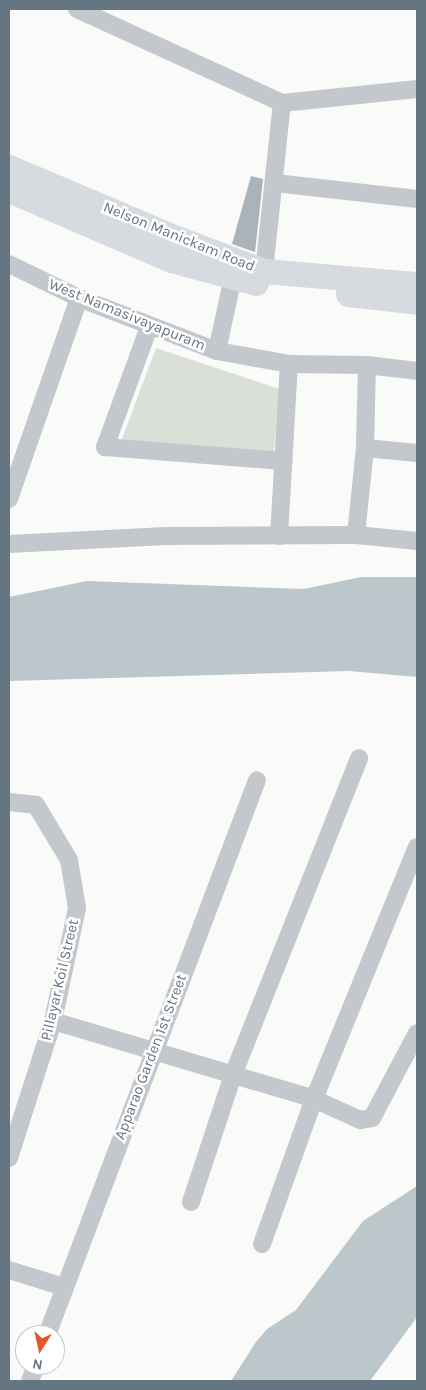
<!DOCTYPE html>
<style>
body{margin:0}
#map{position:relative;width:426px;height:1390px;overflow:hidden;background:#fafaf8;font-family:Karla,sans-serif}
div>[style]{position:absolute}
.green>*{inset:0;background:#dadfd7}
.water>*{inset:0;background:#bbc7cb}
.building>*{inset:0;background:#aab3b9}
.street>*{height:18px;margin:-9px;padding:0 9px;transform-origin:9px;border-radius:9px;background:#c3c8cc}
.secondary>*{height:25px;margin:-12.5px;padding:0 12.5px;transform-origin:12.5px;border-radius:12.5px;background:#d6dbdf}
span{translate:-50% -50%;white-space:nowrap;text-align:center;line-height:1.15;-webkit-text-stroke:5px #fff;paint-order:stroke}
.street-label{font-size:15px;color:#657683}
.frame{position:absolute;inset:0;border:10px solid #657683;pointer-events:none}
.north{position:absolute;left:15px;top:1325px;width:50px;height:50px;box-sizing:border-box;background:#fff;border:1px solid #c1c8cd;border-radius:50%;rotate:190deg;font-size:14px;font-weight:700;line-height:20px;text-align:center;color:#657683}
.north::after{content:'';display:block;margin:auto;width:18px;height:22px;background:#e4572e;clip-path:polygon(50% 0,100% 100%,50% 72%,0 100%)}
</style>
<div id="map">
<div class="green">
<div style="clip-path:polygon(156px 348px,280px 389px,273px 459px,120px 444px)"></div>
</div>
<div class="water">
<div style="clip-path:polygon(361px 577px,417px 577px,417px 677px,349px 671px,9px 681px,9px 597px,87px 581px,304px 589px)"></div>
<div style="clip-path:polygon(417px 1186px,417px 1317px,370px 1381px,231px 1381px,256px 1342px,267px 1329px,296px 1310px,363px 1221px)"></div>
</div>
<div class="building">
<div style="clip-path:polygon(251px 176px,263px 179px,255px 252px,232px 244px)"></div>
</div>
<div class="street">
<div style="left:77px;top:9px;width:226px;rotate:24.6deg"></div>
<div style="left:282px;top:103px;width:136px;rotate:-5.9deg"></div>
<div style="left:275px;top:183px;width:143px;rotate:6.4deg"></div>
<div style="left:9px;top:264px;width:78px;rotate:25.9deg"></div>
<div style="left:79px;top:298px;width:148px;rotate:21deg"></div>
<div style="left:217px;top:351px;width:73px;rotate:10.2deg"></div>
<div style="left:289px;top:364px;width:78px;rotate:0.7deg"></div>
<div style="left:367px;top:365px;width:50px;rotate:6.8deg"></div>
<div style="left:264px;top:271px;width:169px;rotate:-83.9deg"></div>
<div style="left:149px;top:327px;width:128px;rotate:110.1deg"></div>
<div style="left:105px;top:447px;width:179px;rotate:4.5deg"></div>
<div style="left:217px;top:351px;width:76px;rotate:-77.8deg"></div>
<div style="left:365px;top:448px;width:52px;rotate:5.5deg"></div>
<div style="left:9px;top:499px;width:213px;rotate:-70.8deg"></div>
<div style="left:356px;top:535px;width:87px;rotate:-84.1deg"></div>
<div style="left:365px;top:448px;width:83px;rotate:-88.6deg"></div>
<div style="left:279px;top:536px;width:172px;rotate:-86.7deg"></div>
<div style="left:9px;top:544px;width:157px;rotate:-2.9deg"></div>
<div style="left:166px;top:536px;width:190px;rotate:-0.3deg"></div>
<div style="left:356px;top:535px;width:61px;rotate:5.6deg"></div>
<div style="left:9px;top:802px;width:27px;rotate:6deg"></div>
<div style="left:36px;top:805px;width:64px;rotate:59deg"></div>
<div style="left:69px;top:860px;width:49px;rotate:80.5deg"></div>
<div style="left:77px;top:908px;width:116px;rotate:102deg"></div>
<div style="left:53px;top:1021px;width:144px;rotate:107.8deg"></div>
<div style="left:53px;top:1021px;width:272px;rotate:16.6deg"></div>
<div style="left:314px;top:1099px;width:51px;rotate:24.5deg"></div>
<div style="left:360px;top:1120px;width:12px;rotate:-9deg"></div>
<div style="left:372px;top:1118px;width:96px;rotate:-62.1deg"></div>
<div style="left:191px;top:1202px;width:134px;rotate:-71.7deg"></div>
<div style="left:233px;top:1075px;width:341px;rotate:-68.3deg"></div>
<div style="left:262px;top:1244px;width:154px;rotate:-70.3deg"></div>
<div style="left:314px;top:1099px;width:272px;rotate:-67.8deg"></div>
<div style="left:9px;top:1270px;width:58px;rotate:17.2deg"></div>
<div style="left:47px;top:1335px;width:593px;rotate:-69.27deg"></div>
<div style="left:30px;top:1381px;width:17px;rotate:-69deg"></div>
</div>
<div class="secondary">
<div style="left:9px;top:167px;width:185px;rotate:23deg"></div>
<div style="left:179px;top:239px;width:91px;rotate:20.6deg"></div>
<div style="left:264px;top:271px;width:154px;rotate:4.9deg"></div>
<div style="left:9px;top:190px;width:176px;rotate:23.4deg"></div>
<div style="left:171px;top:260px;width:88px;rotate:15.1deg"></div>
<div style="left:348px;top:294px;width:69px;rotate:6.6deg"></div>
</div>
<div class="street-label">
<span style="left:179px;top:237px;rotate:22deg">Nelson Manickam Road</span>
<span style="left:127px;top:315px;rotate:22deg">West Namasivayapuram</span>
<span style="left:60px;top:980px;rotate:-77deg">Pillayar Koil Street</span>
<span style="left:151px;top:1057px;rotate:-69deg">Apparao Garden 1st Street</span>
</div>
<div class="frame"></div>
<div class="north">N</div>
</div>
